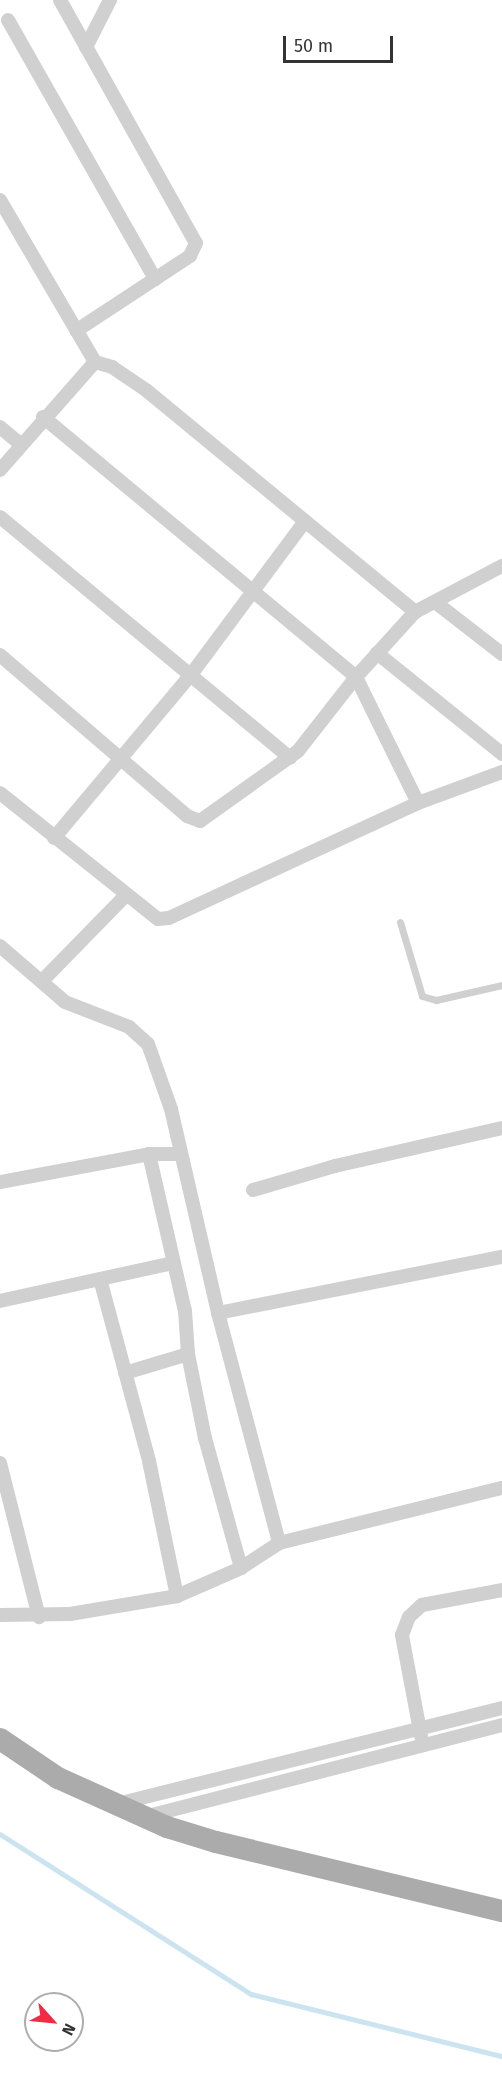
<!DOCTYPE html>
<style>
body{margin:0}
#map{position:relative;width:502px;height:2076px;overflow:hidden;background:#fff;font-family:"Fira Sans",sans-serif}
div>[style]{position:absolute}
.stream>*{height:4.5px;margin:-2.25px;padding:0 2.25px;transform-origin:2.25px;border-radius:2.25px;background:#cce4f0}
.service>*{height:7px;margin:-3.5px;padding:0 3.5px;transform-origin:3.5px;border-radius:3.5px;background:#d0d0d0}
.minor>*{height:14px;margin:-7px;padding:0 7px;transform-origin:7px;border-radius:7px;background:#d0d0d0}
.primary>*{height:22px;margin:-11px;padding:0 11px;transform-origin:11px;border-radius:11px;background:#ababab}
span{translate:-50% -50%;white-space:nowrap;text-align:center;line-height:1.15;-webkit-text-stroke:6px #fff;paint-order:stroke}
.north{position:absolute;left:24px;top:1992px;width:60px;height:60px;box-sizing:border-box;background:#fff;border:2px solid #adadad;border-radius:50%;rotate:117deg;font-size:16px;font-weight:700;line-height:24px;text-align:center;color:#333}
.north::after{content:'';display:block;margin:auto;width:21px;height:27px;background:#f42a44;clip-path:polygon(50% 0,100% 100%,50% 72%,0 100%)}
.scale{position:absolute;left:283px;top:36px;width:110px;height:27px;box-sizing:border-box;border:3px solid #333;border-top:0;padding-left:8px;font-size:18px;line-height:21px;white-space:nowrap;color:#333;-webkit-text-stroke:4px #fff;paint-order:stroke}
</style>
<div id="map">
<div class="stream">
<div style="left:0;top:1834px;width:298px;rotate:32.5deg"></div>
<div style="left:251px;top:1994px;width:259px;rotate:13.9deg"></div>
</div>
<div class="service">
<div style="left:400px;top:922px;width:77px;rotate:73.4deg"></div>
<div style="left:422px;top:996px;width:15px;rotate:16deg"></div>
<div style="left:436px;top:1000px;width:68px;rotate:-12.8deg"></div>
</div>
<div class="minor">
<div style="left:60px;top:0;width:278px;rotate:60.8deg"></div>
<div style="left:196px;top:243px;width:14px;rotate:115deg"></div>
<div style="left:190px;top:256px;width:136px;rotate:146.7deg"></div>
<div style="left:8px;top:20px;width:298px;rotate:60.4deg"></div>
<div style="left:86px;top:47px;width:53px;rotate:-62.9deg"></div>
<div style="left:0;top:200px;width:188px;rotate:59.6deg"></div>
<div style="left:95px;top:362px;width:18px;rotate:16deg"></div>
<div style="left:112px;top:367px;width:41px;rotate:34.1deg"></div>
<div style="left:146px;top:390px;width:349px;rotate:39.5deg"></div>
<div style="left:43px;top:417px;width:407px;rotate:39.7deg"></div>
<div style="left:356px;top:677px;width:140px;rotate:63.8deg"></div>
<div style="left:0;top:427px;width:26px;rotate:40deg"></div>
<div style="left:0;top:470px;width:144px;rotate:-48.7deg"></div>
<div style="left:0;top:517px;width:377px;rotate:39.7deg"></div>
<div style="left:435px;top:602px;width:85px;rotate:37.8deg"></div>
<div style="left:377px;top:653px;width:161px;rotate:38.9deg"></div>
<div style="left:0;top:655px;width:247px;rotate:40.7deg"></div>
<div style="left:187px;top:816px;width:14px;rotate:21deg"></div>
<div style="left:200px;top:821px;width:120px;rotate:-35.5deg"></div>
<div style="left:298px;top:751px;width:94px;rotate:-51.9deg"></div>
<div style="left:356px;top:677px;width:88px;rotate:-47.8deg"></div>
<div style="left:415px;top:612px;width:98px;rotate:-27.9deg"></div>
<div style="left:0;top:793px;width:202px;rotate:38.6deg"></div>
<div style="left:158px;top:919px;width:11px;rotate:-5deg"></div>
<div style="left:169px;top:918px;width:274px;rotate:-24.8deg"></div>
<div style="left:418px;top:803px;width:90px;rotate:-20.3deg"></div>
<div style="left:54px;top:838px;width:212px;rotate:-50deg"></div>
<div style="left:190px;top:676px;width:193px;rotate:-53.4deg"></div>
<div style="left:0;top:946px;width:86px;rotate:40.7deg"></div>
<div style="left:65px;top:1002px;width:69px;rotate:21.3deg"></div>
<div style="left:129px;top:1027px;width:25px;rotate:42deg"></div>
<div style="left:148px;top:1044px;width:69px;rotate:70.5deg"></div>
<div style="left:171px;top:1109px;width:209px;rotate:77deg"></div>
<div style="left:218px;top:1313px;width:238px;rotate:75.1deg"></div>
<div style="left:43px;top:980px;width:117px;rotate:-45.7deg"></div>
<div style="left:149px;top:1154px;width:161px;rotate:77.1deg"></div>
<div style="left:185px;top:1311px;width:43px;rotate:86deg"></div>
<div style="left:188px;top:1354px;width:86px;rotate:78.6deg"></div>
<div style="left:205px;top:1438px;width:135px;rotate:74.5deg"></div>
<div style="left:0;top:1182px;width:152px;rotate:-10.6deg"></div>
<div style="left:149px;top:1154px;width:30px"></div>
<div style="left:253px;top:1190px;width:85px;rotate:-16.3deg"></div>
<div style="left:335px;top:1166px;width:171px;rotate:-12.8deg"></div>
<div style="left:100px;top:1279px;width:188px;rotate:74.9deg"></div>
<div style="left:149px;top:1461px;width:138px;rotate:78.3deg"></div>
<div style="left:0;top:1301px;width:177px;rotate:-12.4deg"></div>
<div style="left:218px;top:1313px;width:289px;rotate:-11.2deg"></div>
<div style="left:125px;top:1373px;width:66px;rotate:-16.8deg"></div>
<div style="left:0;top:1463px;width:159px;rotate:75.8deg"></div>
<div style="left:0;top:1615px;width:70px;rotate:-0.8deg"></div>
<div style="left:70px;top:1614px;width:109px;rotate:-9.5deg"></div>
<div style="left:177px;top:1596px;width:70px;rotate:-23.6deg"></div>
<div style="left:241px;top:1568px;width:45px;rotate:-33.3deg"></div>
<div style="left:279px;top:1543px;width:230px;rotate:-13.9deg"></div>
<div style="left:421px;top:1736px;width:103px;rotate:-100.7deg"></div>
<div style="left:402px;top:1635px;width:19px;rotate:-69deg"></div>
<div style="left:409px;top:1617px;width:18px;rotate:-43deg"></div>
<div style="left:422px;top:1605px;width:81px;rotate:-10.6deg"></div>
<div style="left:117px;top:1804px;width:397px;rotate:-14deg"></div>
<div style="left:144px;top:1817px;width:370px;rotate:-14.4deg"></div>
</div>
<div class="primary">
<div style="left:0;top:1739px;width:70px;rotate:33.9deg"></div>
<div style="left:58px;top:1778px;width:120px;rotate:24.2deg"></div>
<div style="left:167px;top:1827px;width:51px;rotate:17deg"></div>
<div style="left:216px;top:1842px;width:294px;rotate:13.6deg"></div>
</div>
<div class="north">N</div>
<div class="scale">50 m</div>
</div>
